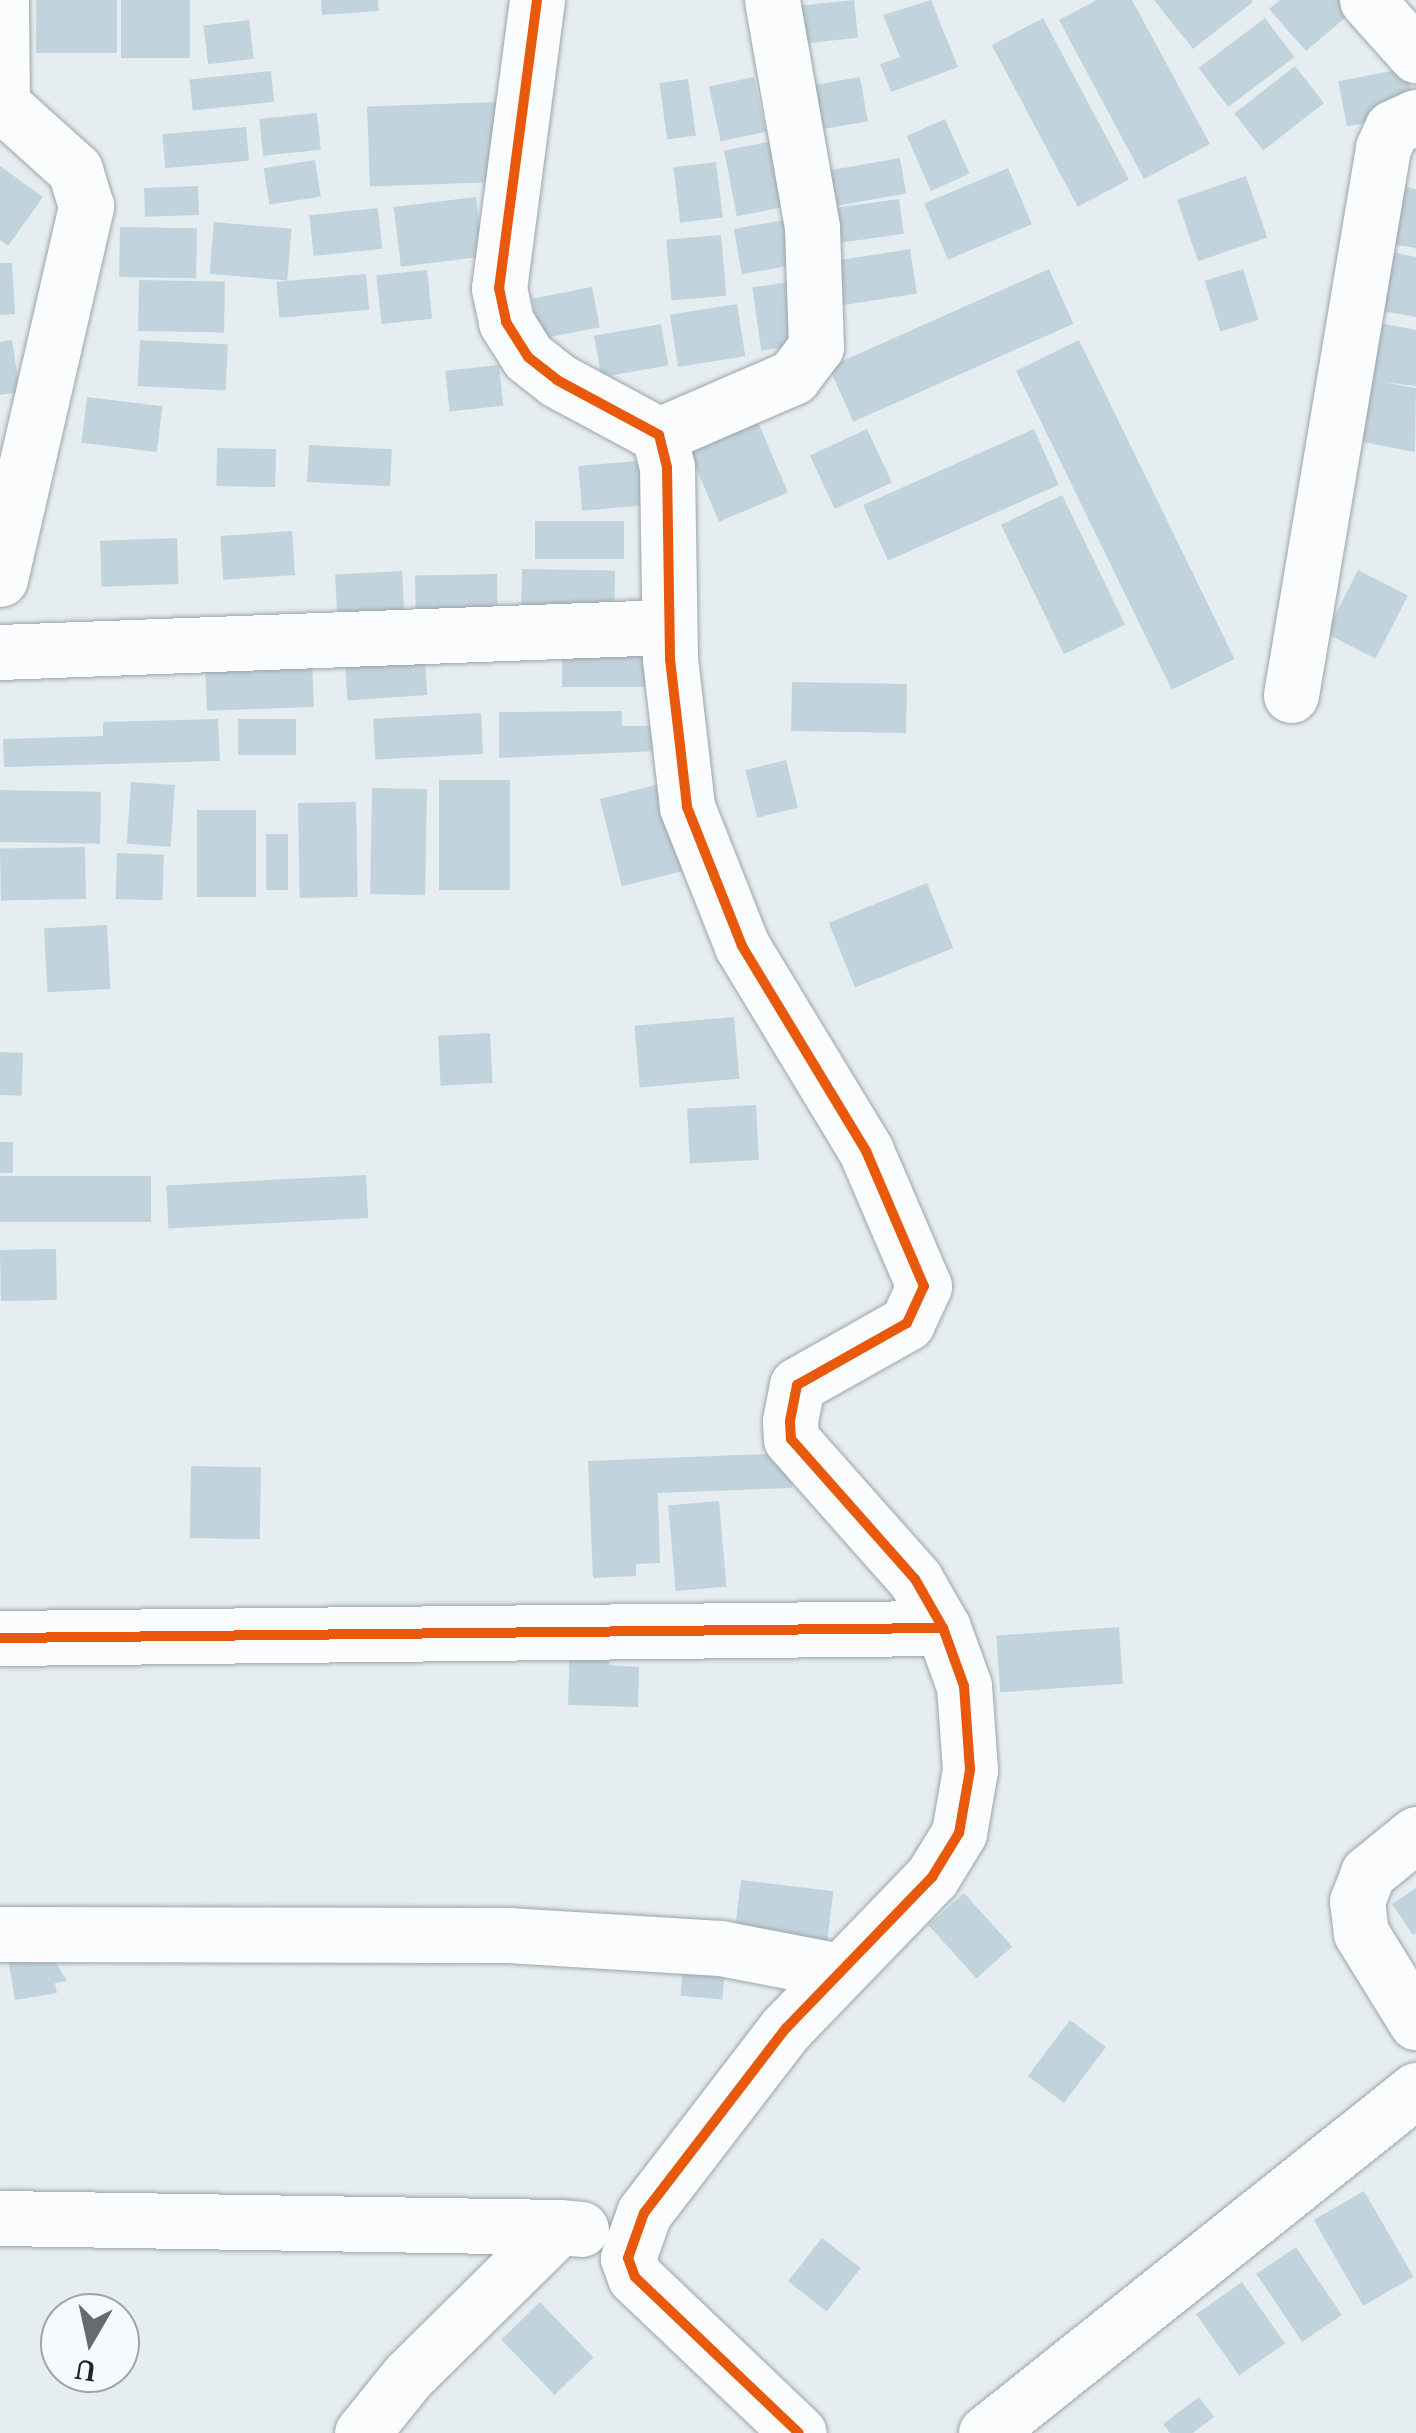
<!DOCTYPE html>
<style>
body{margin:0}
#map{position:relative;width:1416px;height:2433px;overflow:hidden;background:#e5edf1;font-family:"PT Serif",serif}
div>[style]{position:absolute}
.building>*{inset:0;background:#c1d4dd;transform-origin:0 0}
.roads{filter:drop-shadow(0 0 2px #9ea4a7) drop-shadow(0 0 2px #9ea4a7)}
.minor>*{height:55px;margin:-27.5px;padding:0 27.5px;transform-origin:27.5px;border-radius:27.5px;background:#fbfcfd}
.cycleway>*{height:10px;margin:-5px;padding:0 5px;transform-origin:5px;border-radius:5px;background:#e8590c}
span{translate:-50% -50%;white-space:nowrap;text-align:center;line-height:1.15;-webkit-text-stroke:10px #f4fafd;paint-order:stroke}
.north{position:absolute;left:40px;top:2293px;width:100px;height:100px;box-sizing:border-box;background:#f4fafd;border:2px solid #9fa5a8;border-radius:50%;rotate:189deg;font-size:28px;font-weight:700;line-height:40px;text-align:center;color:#202628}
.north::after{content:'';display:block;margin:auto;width:35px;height:45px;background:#656c6e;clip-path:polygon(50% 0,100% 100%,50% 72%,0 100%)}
</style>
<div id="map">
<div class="building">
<div style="left:36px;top:0;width:81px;height:53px"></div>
<div style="left:121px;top:0;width:69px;height:58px"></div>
<div style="clip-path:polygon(321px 0,378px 0,379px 11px,322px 15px)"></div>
<div style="left:854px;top:0;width:38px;height:75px;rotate:84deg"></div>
<div style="clip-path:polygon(931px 0,958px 67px,891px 92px,880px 64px,900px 57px,883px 15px)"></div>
<div style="clip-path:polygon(1097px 0,1132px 0,1210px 144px,1144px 179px,1059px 20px)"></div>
<div style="clip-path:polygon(1154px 0,1251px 0,1253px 2px,1193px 49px)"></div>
<div style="clip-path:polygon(1280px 0,1354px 0,1359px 6px,1306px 51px,1269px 9px)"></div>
<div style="left:1043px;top:18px;width:183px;height:58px;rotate:62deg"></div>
<div style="left:1265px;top:18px;width:49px;height:83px;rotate:53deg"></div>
<div style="left:249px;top:20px;width:39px;height:46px;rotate:83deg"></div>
<div style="left:1295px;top:66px;width:47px;height:77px;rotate:52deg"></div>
<div style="left:1407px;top:68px;width:46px;height:70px;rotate:79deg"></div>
<div style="left:271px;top:71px;width:31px;height:82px;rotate:84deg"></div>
<div style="left:754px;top:77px;width:56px;height:46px;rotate:78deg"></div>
<div style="left:860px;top:77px;width:45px;height:69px;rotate:80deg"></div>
<div style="left:688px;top:79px;width:57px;height:29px;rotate:82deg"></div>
<div style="left:497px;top:102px;width:80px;height:130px;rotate:88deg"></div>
<div style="left:317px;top:113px;width:37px;height:58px;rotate:84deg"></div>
<div style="left:945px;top:119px;width:60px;height:42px;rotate:66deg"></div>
<div style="left:246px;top:127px;width:34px;height:84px;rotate:85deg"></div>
<div style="left:778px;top:140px;width:67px;height:55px;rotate:79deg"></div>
<div style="left:900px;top:158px;width:36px;height:85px;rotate:80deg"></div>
<div style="left:315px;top:160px;width:37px;height:52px;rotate:81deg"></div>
<div style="left:716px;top:162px;width:56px;height:43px;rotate:83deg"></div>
<div style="clip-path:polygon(0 166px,43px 197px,8px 246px,0 240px)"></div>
<div style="left:1008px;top:168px;width:61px;height:91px;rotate:67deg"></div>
<div style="left:1246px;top:176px;width:65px;height:73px;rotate:71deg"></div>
<div style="clip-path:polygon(1393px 185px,1416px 189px,1416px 248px,1384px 243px)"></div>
<div style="left:198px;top:186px;width:29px;height:54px;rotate:88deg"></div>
<div style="left:476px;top:197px;width:60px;height:83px;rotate:83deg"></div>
<div style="left:899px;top:199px;width:35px;height:72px;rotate:82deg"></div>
<div style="left:378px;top:208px;width:41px;height:69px;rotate:84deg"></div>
<div style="left:790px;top:219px;width:46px;height:57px;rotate:80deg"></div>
<div style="left:214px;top:222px;width:78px;height:52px;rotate:5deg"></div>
<div style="left:120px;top:227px;width:77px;height:50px;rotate:1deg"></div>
<div style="left:721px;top:235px;width:61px;height:55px;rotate:85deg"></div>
<div style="left:910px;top:249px;width:45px;height:93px;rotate:81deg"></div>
<div style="clip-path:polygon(1387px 251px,1416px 257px,1416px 317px,1376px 310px)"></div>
<div style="clip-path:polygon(0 263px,12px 263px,15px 314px,0 315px)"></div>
<div style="left:1049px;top:269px;width:60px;height:241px;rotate:66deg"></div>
<div style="left:1243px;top:269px;width:53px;height:40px;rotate:73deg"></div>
<div style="left:427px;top:270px;width:49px;height:51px;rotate:84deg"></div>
<div style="left:366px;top:274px;width:36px;height:90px;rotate:85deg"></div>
<div style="left:139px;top:280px;width:86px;height:51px;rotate:1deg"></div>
<div style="left:790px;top:282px;width:64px;height:38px;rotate:82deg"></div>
<div style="left:592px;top:287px;width:41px;height:61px;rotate:79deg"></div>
<div style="left:737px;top:304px;width:53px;height:68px;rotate:81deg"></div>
<div style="clip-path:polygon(1374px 322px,1416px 330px,1416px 386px,1382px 382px,1416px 388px,1415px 452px,1363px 442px)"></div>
<div style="left:661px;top:324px;width:42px;height:68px;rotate:80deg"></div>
<div style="clip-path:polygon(12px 340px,20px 392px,0 395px,0 342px)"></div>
<div style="left:140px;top:340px;width:88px;height:46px;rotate:3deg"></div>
<div style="left:1079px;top:340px;width:355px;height:70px;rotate:64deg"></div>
<div style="left:499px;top:365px;width:41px;height:54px;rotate:84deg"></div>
<div style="left:87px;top:397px;width:76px;height:46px;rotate:7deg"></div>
<div style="left:756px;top:417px;width:82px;height:75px;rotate:67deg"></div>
<div style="left:867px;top:429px;width:59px;height:63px;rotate:65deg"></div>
<div style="left:1034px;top:429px;width:61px;height:187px;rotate:66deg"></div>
<div style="left:309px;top:445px;width:83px;height:37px;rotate:3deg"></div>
<div style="left:217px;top:448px;width:59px;height:38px;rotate:1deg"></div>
<div style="left:647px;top:460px;width:45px;height:69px;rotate:85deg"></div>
<div style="left:1062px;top:495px;width:144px;height:68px;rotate:64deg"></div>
<div style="left:535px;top:521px;width:89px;height:38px"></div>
<div style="left:292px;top:531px;width:44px;height:72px;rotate:86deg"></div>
<div style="left:177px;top:538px;width:46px;height:77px;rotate:88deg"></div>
<div style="left:522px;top:569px;width:93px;height:51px;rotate:1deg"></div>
<div style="left:1358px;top:570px;width:56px;height:71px;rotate:27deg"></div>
<div style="left:402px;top:571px;width:54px;height:67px;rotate:87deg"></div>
<div style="left:497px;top:574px;width:41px;height:82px;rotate:89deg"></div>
<div style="left:656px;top:642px;width:45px;height:94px;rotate:90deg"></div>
<div style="left:424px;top:648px;width:47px;height:80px;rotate:86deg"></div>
<div style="left:312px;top:654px;width:53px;height:107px;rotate:88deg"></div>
<div style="left:792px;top:682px;width:115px;height:49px;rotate:1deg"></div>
<div style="clip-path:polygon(622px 711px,622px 726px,660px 726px,660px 751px,499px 758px,499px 712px)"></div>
<div style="left:481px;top:713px;width:41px;height:108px;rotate:87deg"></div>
<div style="clip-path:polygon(218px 719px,220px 761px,4px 767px,3px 739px,103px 736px,103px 722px)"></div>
<div style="left:238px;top:719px;width:58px;height:36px"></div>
<div style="left:786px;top:760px;width:49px;height:42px;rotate:76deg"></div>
<div style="left:439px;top:780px;width:71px;height:110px"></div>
<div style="left:131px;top:782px;width:44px;height:62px;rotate:4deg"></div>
<div style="left:664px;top:783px;width:90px;height:66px;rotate:76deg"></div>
<div style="left:372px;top:788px;width:55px;height:106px;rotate:1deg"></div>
<div style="left:0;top:790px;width:101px;height:52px;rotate:1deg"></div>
<div style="left:356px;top:802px;width:95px;height:58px;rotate:89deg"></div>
<div style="left:197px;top:810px;width:59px;height:87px"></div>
<div style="left:266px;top:834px;width:22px;height:56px"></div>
<div style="left:85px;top:847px;width:52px;height:85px;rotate:89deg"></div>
<div style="left:117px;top:853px;width:47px;height:46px;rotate:2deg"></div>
<div style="left:927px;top:883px;width:70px;height:106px;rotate:68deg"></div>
<div style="left:107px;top:925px;width:64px;height:63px;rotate:87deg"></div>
<div style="left:734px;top:1017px;width:62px;height:100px;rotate:85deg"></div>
<div style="left:490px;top:1033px;width:50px;height:52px;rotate:87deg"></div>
<div style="left:0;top:1052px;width:23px;height:43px;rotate:2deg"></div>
<div style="left:756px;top:1105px;width:55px;height:69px;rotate:87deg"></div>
<div style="left:0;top:1142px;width:13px;height:31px"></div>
<div style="left:366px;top:1175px;width:43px;height:200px;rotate:87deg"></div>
<div style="left:0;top:1176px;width:151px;height:46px"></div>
<div style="left:56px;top:1249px;width:51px;height:56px;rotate:89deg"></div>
<div style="clip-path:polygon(791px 1453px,792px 1488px,658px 1493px,660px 1563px,636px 1564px,636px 1576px,593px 1578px,588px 1461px)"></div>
<div style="left:191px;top:1466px;width:70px;height:72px;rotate:1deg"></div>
<div style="left:719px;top:1501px;width:86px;height:51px;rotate:85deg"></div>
<div style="left:1119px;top:1627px;width:57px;height:123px;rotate:86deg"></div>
<div style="clip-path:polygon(570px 1638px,610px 1640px,609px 1665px,639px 1667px,638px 1707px,568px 1705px)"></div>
<div style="left:741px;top:1880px;width:93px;height:55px;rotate:7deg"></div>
<div style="clip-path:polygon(1416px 1888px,1416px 1933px,1413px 1935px,1392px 1904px)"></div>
<div style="left:964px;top:1893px;width:72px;height:48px;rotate:48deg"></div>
<div style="clip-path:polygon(50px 1953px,67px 1981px,55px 1983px,57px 1993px,15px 2000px,8px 1959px)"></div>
<div style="left:684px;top:1955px;width:42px;height:41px;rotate:5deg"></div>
<div style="left:1070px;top:2020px;width:45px;height:70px;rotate:37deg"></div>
<div style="left:1364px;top:2191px;width:99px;height:58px;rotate:60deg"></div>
<div style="left:822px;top:2238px;width:49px;height:55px;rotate:38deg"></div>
<div style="left:1296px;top:2247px;width:82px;height:48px;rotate:56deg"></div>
<div style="left:1242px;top:2282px;width:75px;height:56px;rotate:55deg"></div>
<div style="left:540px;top:2302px;width:77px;height:54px;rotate:46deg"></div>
<div style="clip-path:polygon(1199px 2397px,1214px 2417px,1193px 2433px,1170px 2433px,1163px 2424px)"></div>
</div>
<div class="roads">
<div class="minor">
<div style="left:537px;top:0;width:290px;rotate:97.5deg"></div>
<div style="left:499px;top:288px;width:35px;rotate:78deg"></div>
<div style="left:506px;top:322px;width:41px;rotate:57.8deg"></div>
<div style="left:528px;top:357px;width:37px;rotate:38deg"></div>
<div style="left:557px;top:380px;width:116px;rotate:28.3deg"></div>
<div style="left:659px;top:435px;width:33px;rotate:76deg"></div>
<div style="left:667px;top:467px;width:192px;rotate:89.1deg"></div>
<div style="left:670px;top:659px;width:149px;rotate:83.4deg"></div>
<div style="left:687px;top:807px;width:149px;rotate:68.4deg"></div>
<div style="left:742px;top:946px;width:240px;rotate:58.8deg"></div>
<div style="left:866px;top:1151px;width:147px;rotate:66.8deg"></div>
<div style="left:924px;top:1286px;width:41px;rotate:114.7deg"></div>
<div style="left:907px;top:1323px;width:126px;rotate:150.6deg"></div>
<div style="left:797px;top:1385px;width:37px;rotate:101deg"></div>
<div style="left:790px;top:1421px;width:18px;rotate:87deg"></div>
<div style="left:791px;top:1439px;width:187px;rotate:48.5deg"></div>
<div style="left:915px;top:1579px;width:56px;rotate:60.3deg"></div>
<div style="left:943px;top:1628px;width:62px;rotate:70.1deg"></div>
<div style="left:964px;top:1686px;width:84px;rotate:85.9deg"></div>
<div style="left:970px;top:1770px;width:64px;rotate:99.9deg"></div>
<div style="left:959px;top:1833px;width:52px;rotate:121.5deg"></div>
<div style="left:932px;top:1877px;width:210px;rotate:134deg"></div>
<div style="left:786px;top:2028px;width:233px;rotate:127.5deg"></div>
<div style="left:644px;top:2213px;width:48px;rotate:109.6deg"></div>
<div style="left:628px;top:2258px;width:20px;rotate:70deg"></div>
<div style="left:635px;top:2277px;width:226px;rotate:43.6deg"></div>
<div style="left:1367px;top:0;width:74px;rotate:48.3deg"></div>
<div style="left:659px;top:435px;width:146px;rotate:-23.4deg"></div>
<div style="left:793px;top:377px;width:38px;rotate:-53deg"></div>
<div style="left:816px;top:347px;width:120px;rotate:-91.9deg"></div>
<div style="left:812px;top:227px;width:230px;rotate:-100deg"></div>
<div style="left:0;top:579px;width:383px;rotate:-77deg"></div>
<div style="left:86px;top:206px;width:38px;rotate:-107deg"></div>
<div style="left:75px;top:170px;width:98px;rotate:-137.9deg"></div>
<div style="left:2px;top:104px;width:104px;rotate:-90.6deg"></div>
<div style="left:0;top:652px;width:667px;rotate:-2.15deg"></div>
<div style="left:1291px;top:695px;width:555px;rotate:-80.45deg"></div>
<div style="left:1383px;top:148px;width:22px;rotate:-66deg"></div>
<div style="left:1392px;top:128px;width:26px;rotate:-25deg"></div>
<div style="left:0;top:1638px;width:943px;rotate:-0.61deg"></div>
<div style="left:1416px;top:1834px;width:62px;rotate:140.9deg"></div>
<div style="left:1368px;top:1873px;width:30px;rotate:111deg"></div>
<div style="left:1357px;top:1901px;width:32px;rotate:83deg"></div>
<div style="left:1361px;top:1933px;width:105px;rotate:58.3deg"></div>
<div style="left:0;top:1934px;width:508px;rotate:0.11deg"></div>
<div style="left:508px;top:1935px;width:212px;rotate:3.5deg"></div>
<div style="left:720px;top:1948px;width:121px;rotate:10.9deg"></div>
<div style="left:0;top:2218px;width:559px;rotate:0.92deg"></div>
<div style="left:362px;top:2433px;width:73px;rotate:-51.1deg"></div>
<div style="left:408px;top:2376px;width:212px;rotate:-44.6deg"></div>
<div style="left:559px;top:2227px;width:22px;rotate:5deg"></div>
<div style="left:986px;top:2433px;width:550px;rotate:-38.58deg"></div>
</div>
</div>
<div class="cycleway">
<div style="left:537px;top:0;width:290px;rotate:97.5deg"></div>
<div style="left:499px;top:288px;width:35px;rotate:78deg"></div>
<div style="left:506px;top:322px;width:41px;rotate:57.8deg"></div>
<div style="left:528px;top:357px;width:37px;rotate:38deg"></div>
<div style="left:557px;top:380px;width:116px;rotate:28.3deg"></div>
<div style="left:659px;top:435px;width:33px;rotate:76deg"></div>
<div style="left:667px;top:467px;width:192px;rotate:89.1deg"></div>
<div style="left:670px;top:659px;width:149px;rotate:83.4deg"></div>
<div style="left:687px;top:807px;width:149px;rotate:68.4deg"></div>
<div style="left:742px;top:946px;width:240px;rotate:58.8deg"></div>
<div style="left:866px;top:1151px;width:147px;rotate:66.8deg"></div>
<div style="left:924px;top:1286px;width:41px;rotate:114.7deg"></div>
<div style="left:907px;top:1323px;width:126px;rotate:150.6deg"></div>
<div style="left:797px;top:1385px;width:37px;rotate:101deg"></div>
<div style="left:790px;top:1421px;width:18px;rotate:87deg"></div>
<div style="left:791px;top:1439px;width:187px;rotate:48.5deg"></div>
<div style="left:915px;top:1579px;width:56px;rotate:60.3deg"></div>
<div style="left:943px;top:1628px;width:62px;rotate:70.1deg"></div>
<div style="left:964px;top:1686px;width:84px;rotate:85.9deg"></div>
<div style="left:970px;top:1770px;width:64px;rotate:99.9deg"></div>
<div style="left:959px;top:1833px;width:52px;rotate:121.5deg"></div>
<div style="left:932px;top:1877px;width:210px;rotate:134deg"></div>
<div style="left:786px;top:2028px;width:233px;rotate:127.5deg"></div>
<div style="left:644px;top:2213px;width:48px;rotate:109.6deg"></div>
<div style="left:628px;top:2258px;width:20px;rotate:70deg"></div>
<div style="left:635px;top:2277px;width:226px;rotate:43.6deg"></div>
<div style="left:0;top:1638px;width:943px;rotate:-0.61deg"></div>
</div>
<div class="north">U</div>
</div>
